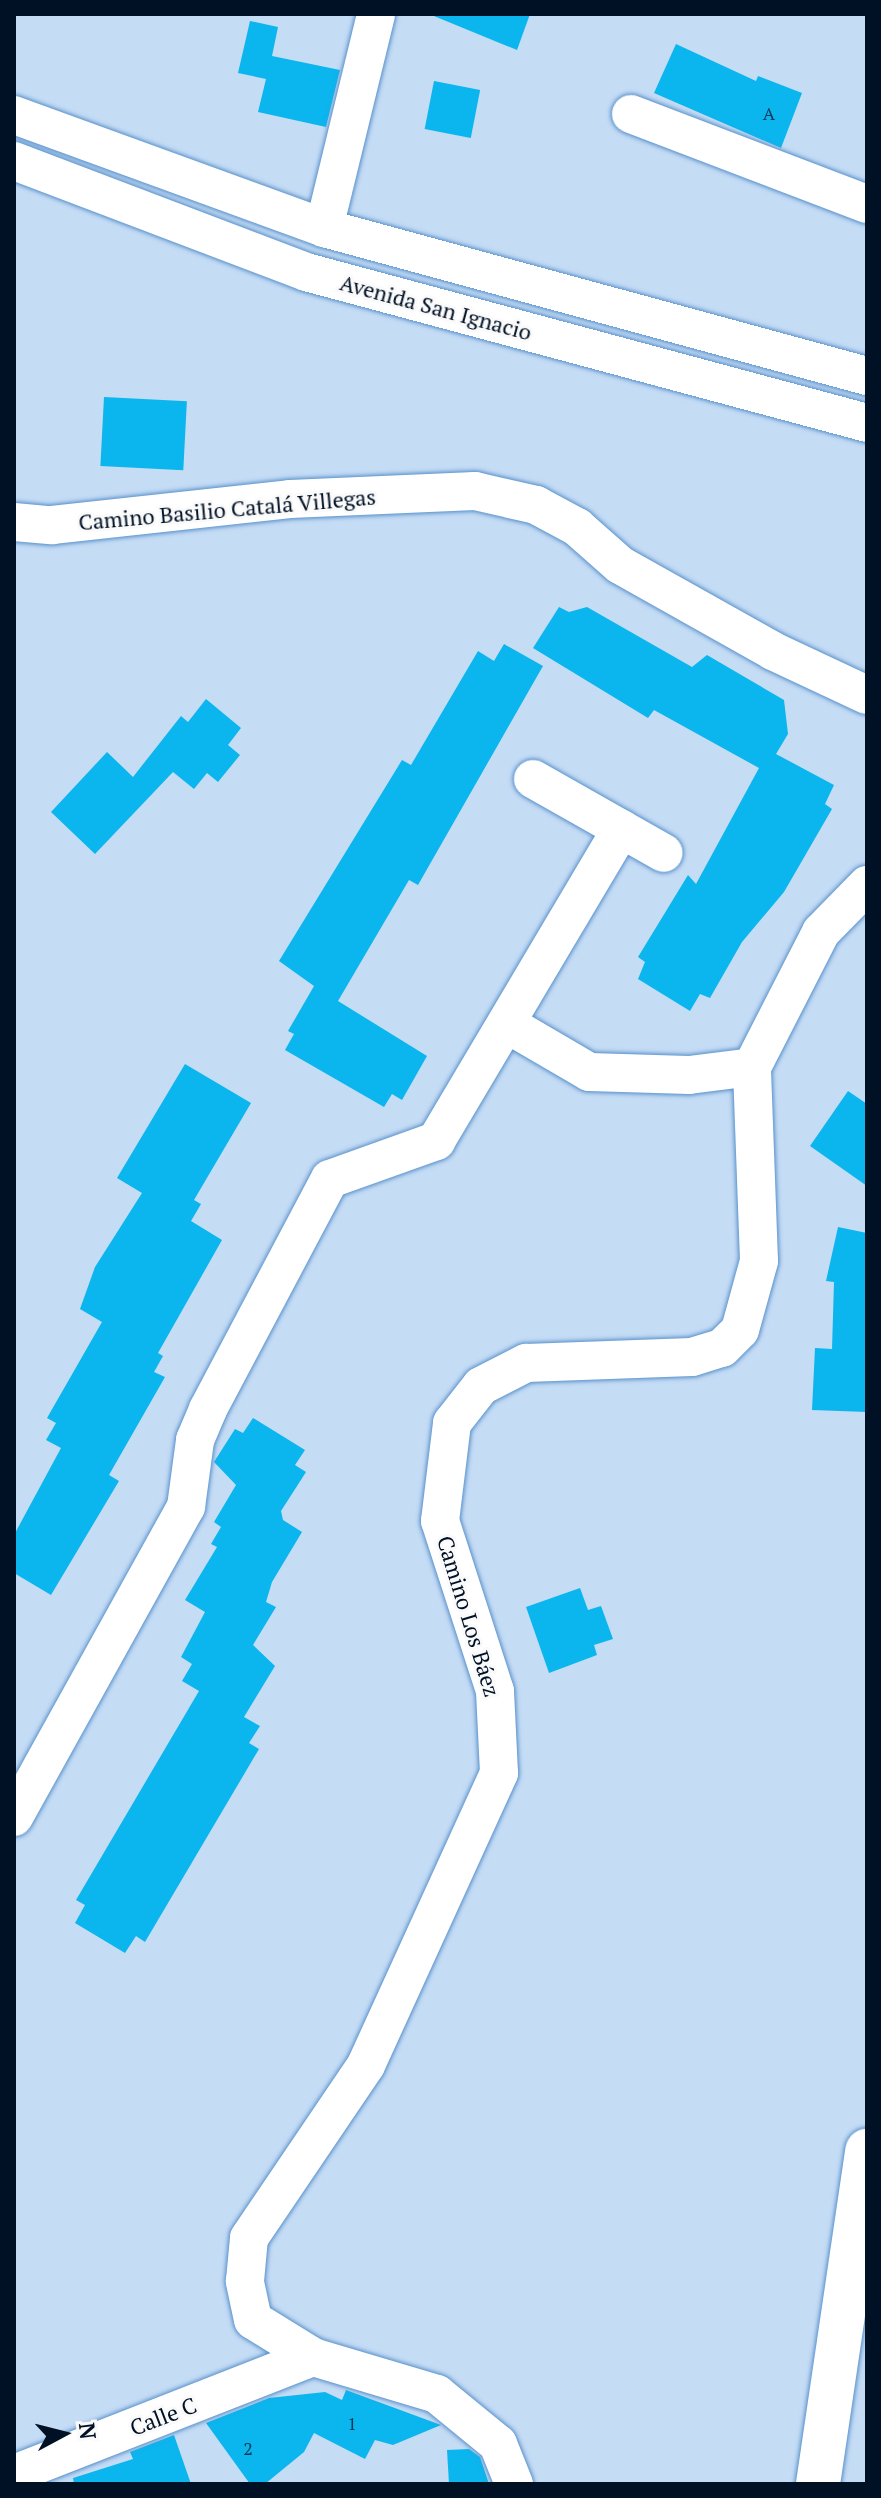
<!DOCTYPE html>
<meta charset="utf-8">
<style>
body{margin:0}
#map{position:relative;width:881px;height:2498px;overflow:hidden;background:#c5dcf5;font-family:"PT Serif",serif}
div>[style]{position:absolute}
.building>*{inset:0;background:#0bb5ee;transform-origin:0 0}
.roads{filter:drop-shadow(0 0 2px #5891cb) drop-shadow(0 0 2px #5891cb)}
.minor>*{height:38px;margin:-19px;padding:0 19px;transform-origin:19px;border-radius:19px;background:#fff}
.primary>*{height:44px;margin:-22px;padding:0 22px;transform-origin:22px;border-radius:22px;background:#fff}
span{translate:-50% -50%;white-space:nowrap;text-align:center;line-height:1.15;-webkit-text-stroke:6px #fafafa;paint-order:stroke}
.number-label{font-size:18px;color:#033a58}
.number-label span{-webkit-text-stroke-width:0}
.street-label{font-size:22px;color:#001126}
.frame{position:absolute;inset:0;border:16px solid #001126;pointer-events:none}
.north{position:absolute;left:24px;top:2394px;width:80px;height:80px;-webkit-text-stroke:6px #fafafa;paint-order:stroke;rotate:83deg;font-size:22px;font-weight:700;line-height:32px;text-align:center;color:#001126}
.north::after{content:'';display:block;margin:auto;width:28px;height:36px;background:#001126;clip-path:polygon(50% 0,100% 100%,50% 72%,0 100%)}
</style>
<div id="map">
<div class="building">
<div style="clip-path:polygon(429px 14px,530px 14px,517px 50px)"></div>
<div style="clip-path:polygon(250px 21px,278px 27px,272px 56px,340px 70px,326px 127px,258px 112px,266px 79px,238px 73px)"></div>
<div style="clip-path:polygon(676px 44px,756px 81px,758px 76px,802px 93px,781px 148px,654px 93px)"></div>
<div style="left:434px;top:81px;width:47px;height:49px;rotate:11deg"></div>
<div style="left:104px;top:397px;width:83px;height:69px;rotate:3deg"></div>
<div style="clip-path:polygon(559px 607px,569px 612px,587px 607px,692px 667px,707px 655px,784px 700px,788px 734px,776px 754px,834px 785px,825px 804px,832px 809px,784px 892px,742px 942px,710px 998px,700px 994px,690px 1011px,638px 979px,645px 962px,638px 957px,688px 875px,696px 884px,759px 768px,654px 710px,648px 718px,533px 648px)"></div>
<div style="clip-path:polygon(504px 644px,543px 666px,418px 885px,409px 880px,338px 1001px,427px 1056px,402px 1100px,392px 1094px,384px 1107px,285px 1050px,294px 1034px,288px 1031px,314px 986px,279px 961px,402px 760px,411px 765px,478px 651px,494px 661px)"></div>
<div style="clip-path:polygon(206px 699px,241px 728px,228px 745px,240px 755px,218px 782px,207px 773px,194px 789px,173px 772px,95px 854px,51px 812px,107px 752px,133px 777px,181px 716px,188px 722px)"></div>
<div style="clip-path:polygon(185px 1064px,251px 1103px,194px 1200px,201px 1204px,191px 1221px,222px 1240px,158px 1353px,163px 1356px,154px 1372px,165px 1377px,109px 1475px,119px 1481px,51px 1595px,14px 1573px,14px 1535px,61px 1448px,46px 1440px,56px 1423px,47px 1418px,102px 1322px,80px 1309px,95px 1267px,142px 1193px,117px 1178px)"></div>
<div style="clip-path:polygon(848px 1091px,867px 1104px,867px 1186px,810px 1146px)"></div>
<div style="clip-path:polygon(838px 1227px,867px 1233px,867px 1412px,812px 1410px,815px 1348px,832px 1349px,834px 1282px,826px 1281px)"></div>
<div style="clip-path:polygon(253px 1418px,305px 1450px,295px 1465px,306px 1472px,281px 1511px,283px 1520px,302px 1532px,272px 1582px,266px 1602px,276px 1607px,253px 1645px,275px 1666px,244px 1717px,260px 1726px,249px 1743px,259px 1749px,145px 1942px,136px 1936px,125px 1953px,75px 1923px,85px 1905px,76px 1900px,199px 1691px,182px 1681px,192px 1664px,181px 1657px,205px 1612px,185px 1600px,217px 1547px,211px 1544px,221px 1527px,214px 1522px,236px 1485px,214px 1462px,235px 1429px,243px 1433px)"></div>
<div style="clip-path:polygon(580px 1588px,588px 1610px,601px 1606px,613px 1639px,594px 1645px,597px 1655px,549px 1673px,526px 1607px)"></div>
<div style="clip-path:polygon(346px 2390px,441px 2425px,393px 2445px,375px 2440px,365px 2459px,314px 2433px,304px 2452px,265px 2484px,250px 2484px,206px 2423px,269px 2398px,325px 2392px,342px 2400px)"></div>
<div style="clip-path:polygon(174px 2435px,191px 2484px,74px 2484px,73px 2478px,133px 2459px,130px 2452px)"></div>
<div style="clip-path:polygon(469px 2449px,480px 2457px,489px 2484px,449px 2484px,447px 2450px)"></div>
</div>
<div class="roads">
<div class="minor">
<div style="left:631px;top:114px;width:253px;rotate:20.9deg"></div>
<div style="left:14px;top:115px;width:330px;rotate:20deg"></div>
<div style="left:324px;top:228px;width:563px;rotate:15.25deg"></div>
<div style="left:14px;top:161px;width:312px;rotate:20.8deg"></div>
<div style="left:306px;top:272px;width:581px;rotate:15.06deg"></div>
<div style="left:324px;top:228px;width:220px;rotate:-76.3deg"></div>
<div style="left:14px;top:522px;width:38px;rotate:5deg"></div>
<div style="left:52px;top:525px;width:239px;rotate:-6.2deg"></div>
<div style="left:290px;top:499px;width:185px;rotate:-2.5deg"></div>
<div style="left:475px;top:491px;width:63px;rotate:12.9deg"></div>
<div style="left:536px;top:505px;width:47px;rotate:28.2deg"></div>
<div style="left:577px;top:527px;width:57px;rotate:41.5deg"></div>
<div style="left:620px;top:565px;width:176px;rotate:29.3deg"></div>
<div style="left:773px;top:651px;width:104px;rotate:25.1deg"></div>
<div style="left:533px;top:779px;width:150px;rotate:29.5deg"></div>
<div style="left:507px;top:1024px;width:95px;rotate:30.3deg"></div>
<div style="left:589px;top:1072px;width:100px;rotate:1.7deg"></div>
<div style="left:689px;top:1075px;width:64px;rotate:-7.2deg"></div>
<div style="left:14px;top:1817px;width:355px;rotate:-61deg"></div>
<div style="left:186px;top:1507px;width:68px;rotate:-82.3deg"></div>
<div style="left:195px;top:1440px;width:34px;rotate:-67deg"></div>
<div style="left:208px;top:1409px;width:260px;rotate:-62.1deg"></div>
<div style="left:330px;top:1179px;width:113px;rotate:-19.7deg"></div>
<div style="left:436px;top:1141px;width:363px;rotate:-59.3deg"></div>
<div style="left:14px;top:2474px;width:321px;rotate:-21.4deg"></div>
<div style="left:514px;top:2484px;width:43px;rotate:-111.8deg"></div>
<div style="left:498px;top:2444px;width:79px;rotate:-140.7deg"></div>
<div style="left:437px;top:2394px;width:129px;rotate:-163.4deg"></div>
<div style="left:313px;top:2357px;width:70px;rotate:-148.3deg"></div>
<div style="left:253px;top:2320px;width:40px;rotate:-102deg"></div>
<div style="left:245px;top:2281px;width:43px;rotate:-84.7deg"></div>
<div style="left:249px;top:2238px;width:209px;rotate:-55.9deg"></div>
<div style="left:366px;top:2065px;width:321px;rotate:-65.5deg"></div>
<div style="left:499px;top:1773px;width:82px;rotate:-92.8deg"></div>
<div style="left:495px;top:1691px;width:179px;rotate:-107.9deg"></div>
<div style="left:440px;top:1521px;width:99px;rotate:-83deg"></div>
<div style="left:452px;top:1423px;width:47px;rotate:-51.9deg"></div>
<div style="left:481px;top:1386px;width:51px;rotate:-27.1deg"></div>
<div style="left:526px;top:1363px;width:166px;rotate:-2.1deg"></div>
<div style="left:692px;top:1357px;width:31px;rotate:-17deg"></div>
<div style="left:722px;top:1348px;width:25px;rotate:-45deg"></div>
<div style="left:740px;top:1330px;width:72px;rotate:-74.6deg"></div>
<div style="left:759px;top:1261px;width:194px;rotate:-92.1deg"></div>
<div style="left:752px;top:1067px;width:152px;rotate:-62.9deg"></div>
<div style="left:821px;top:932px;width:66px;rotate:-45.6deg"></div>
</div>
<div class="primary">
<div style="left:818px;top:2484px;width:337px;rotate:-81.6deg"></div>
</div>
</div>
<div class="number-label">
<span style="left:769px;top:113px">A</span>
<span style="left:352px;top:2423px">1</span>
<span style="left:248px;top:2448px">2</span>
</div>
<div class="street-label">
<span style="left:436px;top:307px;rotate:15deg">Avenida San Ignacio</span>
<span style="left:227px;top:509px;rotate:-5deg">Camino Basilio Catalá Villegas</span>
<span style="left:469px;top:1616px;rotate:73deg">Camino Los Báez</span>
<span style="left:163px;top:2416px;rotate:-21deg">Calle C</span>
</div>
<div class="frame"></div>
<div class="north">N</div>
</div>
